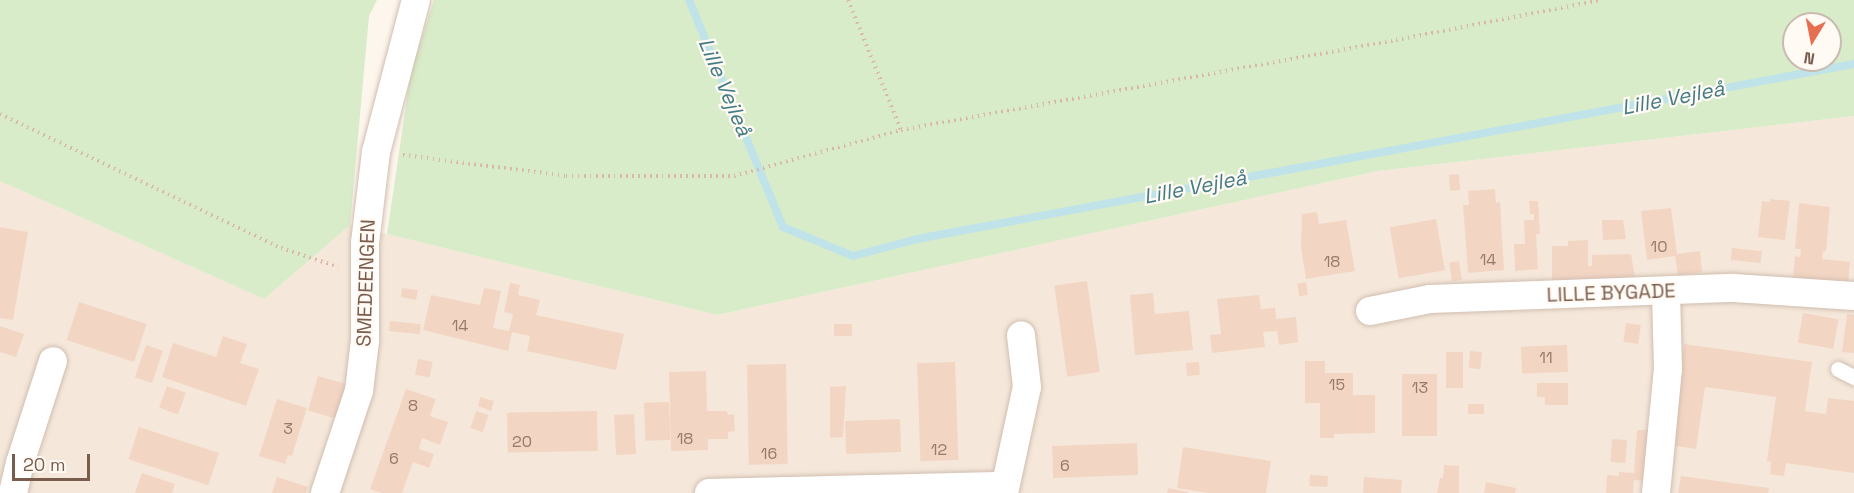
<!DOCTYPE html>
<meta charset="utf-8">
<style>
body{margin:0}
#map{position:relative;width:1854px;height:493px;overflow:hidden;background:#fdf6ec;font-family:"Space Grotesk",sans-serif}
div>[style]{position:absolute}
.residential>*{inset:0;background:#f5e8da}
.green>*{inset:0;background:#d8ecc9}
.stream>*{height:8px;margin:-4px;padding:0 4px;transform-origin:4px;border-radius:4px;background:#bfe3e8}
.building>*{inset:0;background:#f3d5c3;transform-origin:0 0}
.path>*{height:4px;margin-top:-2px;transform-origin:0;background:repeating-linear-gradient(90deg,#d9b8a5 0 1.5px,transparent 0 6px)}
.roads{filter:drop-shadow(0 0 2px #d1beb0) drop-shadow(0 0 2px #d1beb0)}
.service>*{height:15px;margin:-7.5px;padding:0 7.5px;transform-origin:7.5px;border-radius:7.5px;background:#fff}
.minor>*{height:28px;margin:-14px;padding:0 14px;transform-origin:14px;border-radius:14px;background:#fff}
span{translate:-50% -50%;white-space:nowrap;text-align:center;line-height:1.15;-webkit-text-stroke:4.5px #fffaf3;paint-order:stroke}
.number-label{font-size:16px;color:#987a6a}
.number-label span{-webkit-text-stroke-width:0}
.street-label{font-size:20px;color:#7a5c4d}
.water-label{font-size:21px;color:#437c86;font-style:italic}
.north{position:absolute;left:1782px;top:12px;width:60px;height:60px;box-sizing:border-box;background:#fffaf3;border:2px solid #cabbb1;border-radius:50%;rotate:190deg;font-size:16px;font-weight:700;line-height:24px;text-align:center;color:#7a5c4d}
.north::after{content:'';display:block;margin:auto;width:21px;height:27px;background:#e76f51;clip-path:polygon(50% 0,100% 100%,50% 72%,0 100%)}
.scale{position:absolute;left:12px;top:454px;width:78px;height:27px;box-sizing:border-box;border:3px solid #7a5c4d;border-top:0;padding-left:8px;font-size:18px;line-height:21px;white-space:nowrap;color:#7a5c4d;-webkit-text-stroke:4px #fffaf3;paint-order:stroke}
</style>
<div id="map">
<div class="residential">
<div style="clip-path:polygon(1854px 116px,1854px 493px,0 493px,0 181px,264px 299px,350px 225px,717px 315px,1378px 171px)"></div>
</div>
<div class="green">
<div style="clip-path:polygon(0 0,377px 0,369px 16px,350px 225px,264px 299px,0 181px)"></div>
<div style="clip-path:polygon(evenodd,434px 0,1854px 0,1854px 116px,1378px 171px,717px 315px,387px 234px,411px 71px,434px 0,1794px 24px,1830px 24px,1830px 60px,1794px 60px,1794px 24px)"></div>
</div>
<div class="stream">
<div style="left:689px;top:0;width:246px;rotate:67.5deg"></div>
<div style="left:783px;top:227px;width:76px;rotate:22.5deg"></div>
<div style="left:853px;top:256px;width:66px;rotate:-14.9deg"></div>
<div style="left:917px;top:239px;width:953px;rotate:-10.58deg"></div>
</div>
<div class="building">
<div style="left:1459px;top:174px;width:16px;height:10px;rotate:86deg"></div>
<div style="clip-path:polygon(1495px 189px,1496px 203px,1500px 202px,1504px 270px,1468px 273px,1463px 205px,1469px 205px,1468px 191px)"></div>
<div style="clip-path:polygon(1770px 199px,1790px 201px,1785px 240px,1758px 237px,1762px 201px,1770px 202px)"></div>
<div style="clip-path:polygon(1529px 201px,1538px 201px,1540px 234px,1536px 234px,1538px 269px,1515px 271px,1514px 244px,1525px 244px,1524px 220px,1534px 220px,1534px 214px,1530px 214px)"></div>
<div style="clip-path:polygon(1799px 203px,1830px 207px,1826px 251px,1823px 251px,1822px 259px,1850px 262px,1848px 285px,1793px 278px,1795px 256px,1800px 257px,1801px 249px,1795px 249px)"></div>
<div style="clip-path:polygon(1671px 208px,1677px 254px,1700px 251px,1702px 272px,1678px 275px,1675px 256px,1647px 260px,1641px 211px)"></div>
<div style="clip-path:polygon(1317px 212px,1319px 224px,1346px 220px,1355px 271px,1306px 279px,1301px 248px,1302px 214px)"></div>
<div style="left:1436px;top:219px;width:52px;height:47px;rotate:80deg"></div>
<div style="clip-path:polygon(1602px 220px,1623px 220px,1626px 239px,1603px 240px)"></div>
<div style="clip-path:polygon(0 227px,28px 232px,13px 320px,0 318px)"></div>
<div style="clip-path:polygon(1588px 240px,1588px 266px,1592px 266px,1592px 255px,1631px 254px,1636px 284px,1552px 286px,1552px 246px,1568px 246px,1568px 241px)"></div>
<div style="left:1732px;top:248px;width:30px;height:12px;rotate:6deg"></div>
<div style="left:1459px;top:261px;width:19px;height:10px;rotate:81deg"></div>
<div style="left:1087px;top:281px;width:92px;height:33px;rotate:82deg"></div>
<div style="left:1306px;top:282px;width:13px;height:9px;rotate:81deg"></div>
<div style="clip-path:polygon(510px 283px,520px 285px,518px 295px,540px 300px,536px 315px,624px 334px,616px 370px,527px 351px,530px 336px,512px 332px,508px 351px,423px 330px,431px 295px,480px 305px,484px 288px,501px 291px,493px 328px,509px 331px,513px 314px,504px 312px)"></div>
<div style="clip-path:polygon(402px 288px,418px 290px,416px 300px,401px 297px)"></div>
<div style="clip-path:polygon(1153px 293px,1155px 314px,1189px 311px,1193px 350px,1135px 355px,1130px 295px)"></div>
<div style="clip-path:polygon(1259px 295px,1261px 309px,1275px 308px,1276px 319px,1296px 317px,1298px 342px,1279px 345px,1277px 331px,1263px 332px,1265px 347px,1212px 353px,1210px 335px,1221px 334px,1217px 299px)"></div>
<div style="left:79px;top:302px;width:71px;height:40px;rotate:18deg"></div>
<div style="left:1803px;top:313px;width:36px;height:30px;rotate:10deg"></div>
<div style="clip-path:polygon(1847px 314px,1854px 315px,1854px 353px,1842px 352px)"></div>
<div style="left:390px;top:321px;width:31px;height:10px;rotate:6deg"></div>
<div style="left:1626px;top:323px;width:15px;height:19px;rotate:8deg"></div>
<div style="left:852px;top:324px;width:12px;height:18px;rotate:90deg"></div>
<div style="clip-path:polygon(0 326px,24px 334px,16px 357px,0 352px)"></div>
<div style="clip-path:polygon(223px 336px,247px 344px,240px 363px,259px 369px,246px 406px,162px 377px,173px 343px,216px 357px)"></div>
<div style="clip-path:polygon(1684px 344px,1812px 362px,1805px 411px,1826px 414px,1828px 398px,1854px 401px,1854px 473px,1786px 463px,1784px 476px,1770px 474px,1771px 462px,1767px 461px,1776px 397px,1705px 387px,1696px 449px,1670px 445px)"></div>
<div style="left:146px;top:345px;width:18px;height:34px;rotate:19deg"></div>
<div style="left:1567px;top:345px;width:27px;height:46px;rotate:88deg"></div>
<div style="left:1470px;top:351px;width:12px;height:17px;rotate:5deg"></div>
<div style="left:1446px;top:352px;width:17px;height:36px"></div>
<div style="left:418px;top:359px;width:15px;height:16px;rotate:11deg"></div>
<div style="clip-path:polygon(1305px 361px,1325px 361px,1325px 373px,1353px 373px,1353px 395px,1375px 395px,1375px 433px,1334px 434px,1334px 438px,1320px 438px,1320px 403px,1305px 403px)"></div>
<div style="left:955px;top:362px;width:98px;height:38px;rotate:88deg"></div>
<div style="left:1199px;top:362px;width:13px;height:13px;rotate:86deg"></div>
<div style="left:786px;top:364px;width:100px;height:39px;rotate:89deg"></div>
<div style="clip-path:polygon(706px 371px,707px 411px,727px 411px,728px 415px,734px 414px,735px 431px,728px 432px,728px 439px,708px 439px,708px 450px,671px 451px,669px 372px)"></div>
<div style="left:1402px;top:374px;width:35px;height:62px"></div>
<div style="left:318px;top:376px;width:29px;height:36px;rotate:16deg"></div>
<div style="clip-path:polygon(1537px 383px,1568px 383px,1568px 405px,1545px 405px,1545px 397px,1537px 397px)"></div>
<div style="left:167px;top:386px;width:20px;height:23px;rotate:20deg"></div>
<div style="clip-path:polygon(846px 386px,843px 437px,830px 438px,830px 387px)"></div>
<div style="clip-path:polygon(406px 389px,436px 399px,430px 416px,448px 422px,440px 445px,422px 438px,419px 449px,434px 454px,429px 468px,413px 462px,402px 493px,382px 493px,370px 489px)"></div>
<div style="clip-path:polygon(480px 397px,494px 401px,491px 411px,478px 406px)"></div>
<div style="clip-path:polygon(277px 399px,307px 408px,292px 456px,288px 455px,285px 464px,259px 456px)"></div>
<div style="left:669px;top:402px;width:38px;height:25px;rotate:88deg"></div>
<div style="left:1468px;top:404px;width:16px;height:10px"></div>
<div style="left:476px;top:411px;width:13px;height:18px;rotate:18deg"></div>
<div style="left:597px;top:411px;width:40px;height:90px;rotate:89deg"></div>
<div style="left:634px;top:414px;width:40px;height:20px;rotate:87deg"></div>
<div style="left:900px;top:419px;width:33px;height:55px;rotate:88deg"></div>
<div style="left:139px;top:427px;width:84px;height:34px;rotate:18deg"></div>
<div style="clip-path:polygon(1637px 430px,1648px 430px,1645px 481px,1634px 480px,1633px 493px,1606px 493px,1607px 475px,1619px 476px,1619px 472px,1634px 473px)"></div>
<div style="left:1612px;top:439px;width:15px;height:23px;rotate:4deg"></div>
<div style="left:1137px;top:443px;width:32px;height:85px;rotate:88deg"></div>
<div style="clip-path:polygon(1183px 447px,1271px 461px,1266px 493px,1208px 493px,1177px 488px)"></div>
<div style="clip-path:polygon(1444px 465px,1459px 466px,1459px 493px,1437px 493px,1440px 478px,1443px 478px)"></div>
<div style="clip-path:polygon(142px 473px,175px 484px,172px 493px,135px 493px)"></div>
<div style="left:1310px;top:475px;width:18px;height:11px;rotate:3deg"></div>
<div style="clip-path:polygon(1681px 476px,1769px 488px,1768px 493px,1678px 493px)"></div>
<div style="clip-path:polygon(277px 477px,308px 487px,306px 493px,272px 493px)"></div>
<div style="clip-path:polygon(1364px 477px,1402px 480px,1401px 493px,1363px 493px)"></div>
<div style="clip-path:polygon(1486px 482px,1516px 488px,1515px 493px,1484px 493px)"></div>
<div style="clip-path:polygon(1168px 488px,1188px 492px,1188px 493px,1167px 493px)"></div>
</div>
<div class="path">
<div style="left:848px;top:0;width:140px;rotate:67.8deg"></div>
<div style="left:901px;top:130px;width:503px;rotate:-10.3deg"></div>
<div style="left:1396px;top:40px;width:209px;rotate:-11deg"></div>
<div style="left:0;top:114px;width:311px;rotate:25.5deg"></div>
<div style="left:281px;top:248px;width:60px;rotate:18.4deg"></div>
<div style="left:403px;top:155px;width:164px;rotate:7.3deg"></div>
<div style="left:566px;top:176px;width:168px"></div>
<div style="left:734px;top:176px;width:173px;rotate:-15.4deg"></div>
</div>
<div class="roads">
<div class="service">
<div style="left:1838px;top:369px;width:18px;rotate:27deg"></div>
</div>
<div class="minor">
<div style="left:1370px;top:311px;width:61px;rotate:-11.3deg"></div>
<div style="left:1430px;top:299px;width:304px;rotate:-2.1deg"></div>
<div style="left:1734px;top:288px;width:120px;rotate:3.8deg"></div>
<div style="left:13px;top:493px;width:31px;rotate:-77deg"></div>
<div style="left:20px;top:463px;width:107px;rotate:-72.1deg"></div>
<div style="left:325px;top:493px;width:108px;rotate:-71.6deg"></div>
<div style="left:359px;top:391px;width:50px;rotate:-83.2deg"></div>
<div style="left:365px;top:341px;width:98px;rotate:-90deg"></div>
<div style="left:365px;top:243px;width:92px;rotate:-83.1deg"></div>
<div style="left:376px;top:152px;width:157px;rotate:-75.3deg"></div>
<div style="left:709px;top:493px;width:295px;rotate:-1.4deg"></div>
<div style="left:1004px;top:493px;width:108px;rotate:-77.8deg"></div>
<div style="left:1027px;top:387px;width:52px;rotate:-96.6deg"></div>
<div style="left:1656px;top:493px;width:125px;rotate:-84.5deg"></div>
<div style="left:1668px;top:369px;width:78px;rotate:-91.5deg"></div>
</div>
</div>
<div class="number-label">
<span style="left:1659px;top:247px">10</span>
<span style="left:1488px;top:260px">14</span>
<span style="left:1332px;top:262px">18</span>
<span style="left:460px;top:326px">14</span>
<span style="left:1546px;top:358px">11</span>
<span style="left:1337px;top:385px">15</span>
<span style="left:1420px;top:388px">13</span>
<span style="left:413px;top:406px">8</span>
<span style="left:288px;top:429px">3</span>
<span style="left:685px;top:439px">18</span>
<span style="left:522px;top:442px">20</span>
<span style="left:939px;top:450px">12</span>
<span style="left:769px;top:454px">16</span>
<span style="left:394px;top:459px">6</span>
<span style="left:1065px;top:466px">6</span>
</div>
<div class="street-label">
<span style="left:366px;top:283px;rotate:-88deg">SMEDEENGEN</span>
<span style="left:1611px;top:293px;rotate:-2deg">LILLE BYGADE</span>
</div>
<div class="water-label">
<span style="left:725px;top:87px;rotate:67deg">Lille Vejleå</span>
<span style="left:1673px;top:98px;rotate:-11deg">Lille Vejleå</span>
<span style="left:1195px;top:187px;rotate:-11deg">Lille Vejleå</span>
</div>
<div class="north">N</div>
<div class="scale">20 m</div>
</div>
